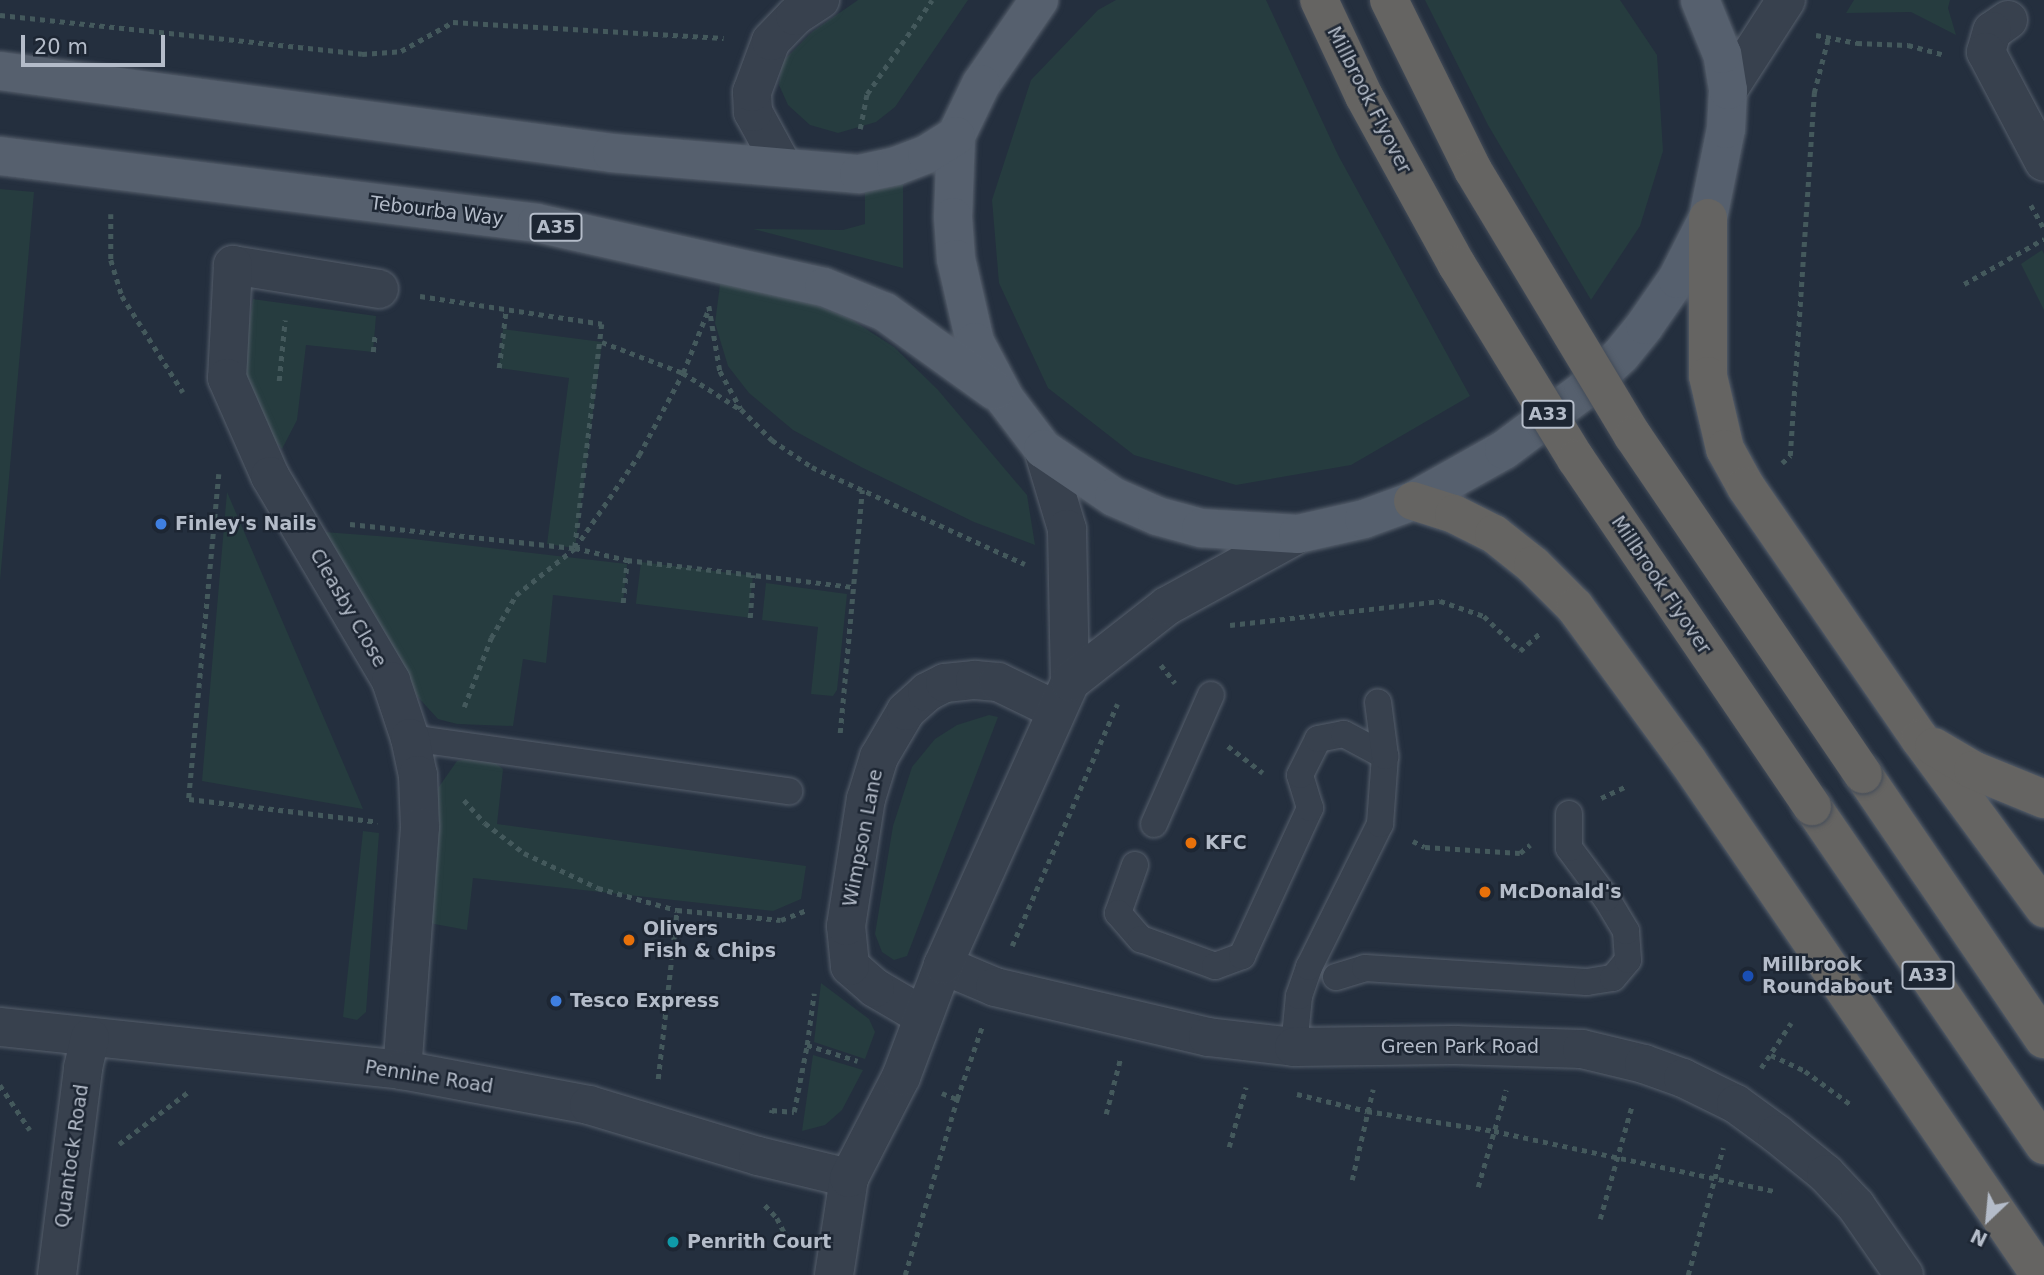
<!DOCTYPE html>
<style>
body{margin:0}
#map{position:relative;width:2044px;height:1275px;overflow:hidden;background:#242f3e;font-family:"DejaVu Sans",sans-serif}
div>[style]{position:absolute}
.green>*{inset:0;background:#263c3f;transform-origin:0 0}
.path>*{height:4.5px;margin-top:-2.25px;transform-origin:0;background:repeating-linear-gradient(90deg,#44595c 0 5px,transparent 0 10px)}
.roads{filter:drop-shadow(0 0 2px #565f6c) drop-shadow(0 0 2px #565f6c)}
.service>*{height:26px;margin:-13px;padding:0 13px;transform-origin:13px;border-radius:13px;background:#38414e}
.minor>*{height:38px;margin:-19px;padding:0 19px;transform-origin:19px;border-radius:19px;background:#38414e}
.tertiary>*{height:38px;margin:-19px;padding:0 19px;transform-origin:19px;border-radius:19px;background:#38414e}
.primary>*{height:38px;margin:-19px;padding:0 19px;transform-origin:19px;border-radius:19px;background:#56606e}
.trunk>*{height:38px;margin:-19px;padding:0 19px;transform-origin:19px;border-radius:19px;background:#656462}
.bridges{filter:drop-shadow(0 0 2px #434c59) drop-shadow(0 0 2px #434c59)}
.trunk-bridge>*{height:38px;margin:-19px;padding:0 19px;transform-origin:19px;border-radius:19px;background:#656462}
.dots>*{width:19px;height:19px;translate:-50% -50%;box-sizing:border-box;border:4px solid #1d2633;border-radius:50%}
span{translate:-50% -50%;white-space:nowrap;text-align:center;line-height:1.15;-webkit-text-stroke:5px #1d2633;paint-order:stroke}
.shield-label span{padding:2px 5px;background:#1d2633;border:2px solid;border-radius:5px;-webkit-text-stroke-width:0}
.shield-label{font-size:18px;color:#b4bcc9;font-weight:700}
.street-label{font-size:19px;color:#b4bcc9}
.poi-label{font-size:19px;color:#b4bcc9;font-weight:700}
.left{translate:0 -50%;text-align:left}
.north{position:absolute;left:1953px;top:1184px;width:70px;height:70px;-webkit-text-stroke:5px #1d2633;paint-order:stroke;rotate:206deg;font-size:19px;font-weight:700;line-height:28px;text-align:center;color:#b4bcc9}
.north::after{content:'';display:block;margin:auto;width:24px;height:32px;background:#b4bcc9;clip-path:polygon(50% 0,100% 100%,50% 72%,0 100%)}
.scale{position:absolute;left:21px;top:35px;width:144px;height:32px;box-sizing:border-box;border:4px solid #b4bcc9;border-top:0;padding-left:9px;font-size:21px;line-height:24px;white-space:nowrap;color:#b4bcc9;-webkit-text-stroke:5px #1d2633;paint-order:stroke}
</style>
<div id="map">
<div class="green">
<div style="clip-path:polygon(858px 0,968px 0,895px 107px,876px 122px,838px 133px,810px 125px,788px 105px,779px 85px,782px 62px,812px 32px)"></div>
<div style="clip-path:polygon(1116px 0,1266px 0,1338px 155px,1470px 396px,1351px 465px,1236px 485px,1134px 455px,1048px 388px,999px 283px,992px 200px,1031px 80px,1098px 10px)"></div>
<div style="clip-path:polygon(1425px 0,1620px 0,1657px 55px,1663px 151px,1640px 226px,1591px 300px,1488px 125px)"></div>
<div style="clip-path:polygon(1854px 0,1950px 0,1948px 8px,1956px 35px,1911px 12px,1846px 13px)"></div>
<div style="clip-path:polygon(903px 181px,903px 268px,753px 229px,843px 230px,865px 224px,865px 188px)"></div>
<div style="clip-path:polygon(0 189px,34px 192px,0 581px)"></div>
<div style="clip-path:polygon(2042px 250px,2044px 254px,2044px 310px,2021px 264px)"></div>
<div style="clip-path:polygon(721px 277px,785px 293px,849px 318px,894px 347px,938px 390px,1027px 495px,1035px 545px,974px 522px,861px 467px,793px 430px,749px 393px,728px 366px,715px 323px)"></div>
<div style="clip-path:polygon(253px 299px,376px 316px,373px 352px,306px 345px,297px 420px,282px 449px,268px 433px,242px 370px)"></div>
<div style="clip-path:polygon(503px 329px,602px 342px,575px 548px,547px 544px,569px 378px,499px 368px)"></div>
<div style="clip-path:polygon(227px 492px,363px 809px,202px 781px)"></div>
<div style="clip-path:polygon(324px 532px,404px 538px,627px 564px,623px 603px,553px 595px,546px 663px,523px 659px,513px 726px,457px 724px,438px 719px,417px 696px)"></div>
<div style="left:641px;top:562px;width:113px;height:42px;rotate:7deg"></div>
<div style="clip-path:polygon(766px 583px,847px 594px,837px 690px,833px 696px,811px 694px,818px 627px,762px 620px)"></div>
<div style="clip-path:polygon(989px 715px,998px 717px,907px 956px,894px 960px,882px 952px,875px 934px,893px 826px,912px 767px,935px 739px,957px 725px)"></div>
<div style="clip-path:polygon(475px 758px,490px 759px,503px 769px,497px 824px,806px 866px,801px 899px,773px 911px,473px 878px,467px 930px,429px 923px,436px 791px,457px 761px)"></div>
<div style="clip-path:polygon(363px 831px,379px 833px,366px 1012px,357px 1020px,343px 1017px)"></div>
<div style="clip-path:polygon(821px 983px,869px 1019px,875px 1032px,865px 1059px,814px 1042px)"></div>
<div style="clip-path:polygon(813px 1055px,863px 1070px,842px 1110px,825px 1125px,802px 1131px)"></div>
</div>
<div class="path">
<div style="left:0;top:15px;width:364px;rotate:6.1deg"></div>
<div style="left:362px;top:54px;width:39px;rotate:-4deg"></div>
<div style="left:401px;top:51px;width:60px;rotate:-29.1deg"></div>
<div style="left:453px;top:22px;width:271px;rotate:3.4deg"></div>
<div style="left:1816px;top:35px;width:42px;rotate:11deg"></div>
<div style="left:1857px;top:43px;width:51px;rotate:2.2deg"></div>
<div style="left:1908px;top:45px;width:35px;rotate:15deg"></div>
<div style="left:860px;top:129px;width:36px;rotate:-79deg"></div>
<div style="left:867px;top:94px;width:114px;rotate:-55.3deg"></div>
<div style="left:2031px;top:205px;width:26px;rotate:61deg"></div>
<div style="left:111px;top:214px;width:46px;rotate:90deg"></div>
<div style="left:111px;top:260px;width:38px;rotate:73deg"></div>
<div style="left:122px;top:296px;width:114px;rotate:57.6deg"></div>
<div style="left:1964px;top:284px;width:92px;rotate:-29.4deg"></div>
<div style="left:420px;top:296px;width:184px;rotate:8.7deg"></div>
<div style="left:602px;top:324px;width:226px;rotate:96.9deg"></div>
<div style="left:575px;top:548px;width:53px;rotate:13deg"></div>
<div style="left:627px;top:560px;width:229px;rotate:6.8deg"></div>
<div style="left:709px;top:306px;width:66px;rotate:80.4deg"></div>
<div style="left:720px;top:371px;width:43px;rotate:61.1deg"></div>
<div style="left:741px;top:409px;width:44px;rotate:45deg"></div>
<div style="left:772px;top:440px;width:48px;rotate:34deg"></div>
<div style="left:812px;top:467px;width:234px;rotate:24.5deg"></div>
<div style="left:602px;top:342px;width:87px;rotate:20.9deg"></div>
<div style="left:683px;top:373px;width:67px;rotate:32.3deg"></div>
<div style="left:373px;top:352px;width:19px;rotate:-84deg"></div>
<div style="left:499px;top:368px;width:59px;rotate:-83.2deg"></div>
<div style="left:279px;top:381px;width:61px;rotate:-84.4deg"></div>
<div style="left:1782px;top:463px;width:11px;rotate:-41deg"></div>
<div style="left:1790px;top:456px;width:364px;rotate:-86.2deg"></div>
<div style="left:1814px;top:93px;width:56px;rotate:-75.5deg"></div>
<div style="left:219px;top:474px;width:326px;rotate:95.3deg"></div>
<div style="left:189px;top:799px;width:190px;rotate:6.9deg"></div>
<div style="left:350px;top:524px;width:225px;rotate:6.1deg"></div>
<div style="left:623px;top:603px;width:43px;rotate:-84.7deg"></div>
<div style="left:750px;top:618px;width:43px;rotate:-86deg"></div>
<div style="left:1230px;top:625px;width:211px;rotate:-6.5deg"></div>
<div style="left:1440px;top:601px;width:46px;rotate:18.8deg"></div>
<div style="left:1484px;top:616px;width:50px;rotate:44.2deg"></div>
<div style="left:1520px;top:651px;width:27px;rotate:-42deg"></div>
<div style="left:1161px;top:665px;width:23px;rotate:52deg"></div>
<div style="left:464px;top:707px;width:74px;rotate:-68.6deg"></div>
<div style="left:491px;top:638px;width:50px;rotate:-59.8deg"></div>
<div style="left:516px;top:595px;width:75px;rotate:-38.5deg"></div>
<div style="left:575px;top:548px;width:113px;rotate:-55.5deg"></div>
<div style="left:639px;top:455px;width:93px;rotate:-61.8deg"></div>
<div style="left:683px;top:373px;width:65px;rotate:-68.2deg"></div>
<div style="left:840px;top:733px;width:244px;rotate:-84.8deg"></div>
<div style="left:1228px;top:746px;width:44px;rotate:37.6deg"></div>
<div style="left:1601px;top:798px;width:26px;rotate:-25deg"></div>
<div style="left:464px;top:800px;width:31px;rotate:48deg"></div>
<div style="left:485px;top:823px;width:49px;rotate:37.6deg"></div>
<div style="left:524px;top:853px;width:82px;rotate:25.3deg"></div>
<div style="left:598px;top:888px;width:82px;rotate:15.6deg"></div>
<div style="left:1413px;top:841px;width:13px;rotate:27deg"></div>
<div style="left:1425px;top:847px;width:95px;rotate:3.6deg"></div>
<div style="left:1520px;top:853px;width:13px;rotate:-39deg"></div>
<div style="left:1012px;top:946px;width:264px;rotate:-66.5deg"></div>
<div style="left:807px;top:1045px;width:52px;rotate:-82.3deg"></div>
<div style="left:1771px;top:1055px;width:38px;rotate:25deg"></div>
<div style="left:1805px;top:1071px;width:56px;rotate:36.3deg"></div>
<div style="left:1761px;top:1068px;width:54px;rotate:-56.3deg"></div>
<div style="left:658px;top:1079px;width:170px;rotate:-83.6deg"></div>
<div style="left:677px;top:910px;width:104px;rotate:5.5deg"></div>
<div style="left:781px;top:920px;width:26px;rotate:-21deg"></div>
<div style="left:0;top:1085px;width:54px;rotate:56.3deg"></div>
<div style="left:942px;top:1093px;width:16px;rotate:22deg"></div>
<div style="left:957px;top:1099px;width:76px;rotate:-70.9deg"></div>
<div style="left:1297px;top:1094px;width:72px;rotate:13.7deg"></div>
<div style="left:1367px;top:1111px;width:129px;rotate:8.9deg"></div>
<div style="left:1494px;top:1131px;width:287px;rotate:12.1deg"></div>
<div style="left:771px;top:1113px;width:3px;rotate:-72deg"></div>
<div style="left:772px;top:1110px;width:22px;rotate:5deg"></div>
<div style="left:794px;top:1112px;width:68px;rotate:-79deg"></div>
<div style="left:807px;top:1045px;width:53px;rotate:17.4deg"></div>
<div style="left:1106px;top:1114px;width:56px;rotate:-75.5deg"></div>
<div style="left:119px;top:1144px;width:86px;rotate:-37deg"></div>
<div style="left:1229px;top:1147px;width:62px;rotate:-74.2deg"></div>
<div style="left:1352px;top:1180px;width:93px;rotate:-77deg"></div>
<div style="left:1478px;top:1187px;width:101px;rotate:-73.9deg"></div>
<div style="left:765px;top:1205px;width:18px;rotate:47deg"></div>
<div style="left:777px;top:1218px;width:33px;rotate:63deg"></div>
<div style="left:1600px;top:1219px;width:118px;rotate:-74.3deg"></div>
<div style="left:905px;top:1275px;width:184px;rotate:-73.5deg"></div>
<div style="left:1688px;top:1275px;width:132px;rotate:-74.6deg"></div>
</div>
<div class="roads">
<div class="service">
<div style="left:410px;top:738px;width:383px;rotate:8deg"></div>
<div style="left:1154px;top:824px;width:141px;rotate:-66.2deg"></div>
<div style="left:1135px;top:865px;width:51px;rotate:109.5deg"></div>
<div style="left:1118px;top:913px;width:35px;rotate:49deg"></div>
<div style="left:1141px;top:939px;width:79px;rotate:20deg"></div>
<div style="left:1215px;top:966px;width:29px;rotate:-20deg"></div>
<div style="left:1242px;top:956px;width:163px;rotate:-65.3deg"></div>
<div style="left:1310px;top:808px;width:34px;rotate:-107deg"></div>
<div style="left:1300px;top:775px;width:40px;rotate:-63.4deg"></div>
<div style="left:1318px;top:739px;width:26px;rotate:-11deg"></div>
<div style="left:1344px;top:734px;width:47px;rotate:28.2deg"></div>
<div style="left:1336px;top:977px;width:30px;rotate:-17deg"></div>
<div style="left:1365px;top:968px;width:222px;rotate:3.6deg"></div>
<div style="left:1587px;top:982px;width:26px;rotate:-9deg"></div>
<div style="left:1613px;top:978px;width:23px;rotate:-50deg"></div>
<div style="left:1628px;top:960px;width:29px;rotate:-94deg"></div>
<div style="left:1626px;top:931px;width:39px;rotate:-121deg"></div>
<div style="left:1606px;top:898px;width:62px;rotate:-126.5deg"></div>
<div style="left:1569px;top:848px;width:34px;rotate:-90deg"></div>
<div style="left:1294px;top:1047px;width:51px;rotate:-84.4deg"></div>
<div style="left:1299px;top:996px;width:31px;rotate:-71deg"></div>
<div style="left:1309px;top:967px;width:160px;rotate:-63.6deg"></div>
<div style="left:1380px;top:824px;width:68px;rotate:-85.8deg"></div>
<div style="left:1385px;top:756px;width:54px;rotate:-97.4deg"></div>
</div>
<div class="minor">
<div style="left:2008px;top:20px;width:19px;rotate:145deg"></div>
<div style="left:1992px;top:31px;width:22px;rotate:106deg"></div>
<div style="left:1986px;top:52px;width:124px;rotate:62.2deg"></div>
<div style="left:1728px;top:90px;width:107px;rotate:-57.2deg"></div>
<div style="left:783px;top:167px;width:63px;rotate:-118.6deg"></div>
<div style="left:753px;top:112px;width:20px;rotate:-93deg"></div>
<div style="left:752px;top:92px;width:54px;rotate:-69.6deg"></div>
<div style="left:771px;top:41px;width:35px;rotate:-46deg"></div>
<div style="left:795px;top:16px;width:30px;rotate:-33deg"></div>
<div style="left:379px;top:289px;width:148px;rotate:-170.7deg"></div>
<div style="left:233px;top:265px;width:113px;rotate:93deg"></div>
<div style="left:227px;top:378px;width:107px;rotate:66.3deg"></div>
<div style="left:270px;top:476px;width:238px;rotate:59.4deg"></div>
<div style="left:391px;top:681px;width:60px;rotate:71.6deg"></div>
<div style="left:410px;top:738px;width:38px;rotate:78deg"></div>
<div style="left:418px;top:775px;width:52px;rotate:87.8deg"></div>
<div style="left:420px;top:827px;width:244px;rotate:94.2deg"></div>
<div style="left:943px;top:965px;width:56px;rotate:22.9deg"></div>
<div style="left:995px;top:987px;width:219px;rotate:13.2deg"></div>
<div style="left:1208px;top:1037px;width:87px;rotate:6.6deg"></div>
<div style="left:1294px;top:1047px;width:161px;rotate:-0.7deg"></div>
<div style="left:1455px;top:1045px;width:127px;rotate:1.8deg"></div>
<div style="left:1582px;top:1049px;width:64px;rotate:13.6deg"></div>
<div style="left:1644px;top:1064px;width:41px;rotate:19.7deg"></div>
<div style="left:1683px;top:1078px;width:59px;rotate:26.1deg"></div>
<div style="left:1736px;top:1104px;width:51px;rotate:36.2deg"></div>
<div style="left:1777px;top:1134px;width:63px;rotate:39.2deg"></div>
<div style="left:1826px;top:1174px;width:44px;rotate:46.8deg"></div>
<div style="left:1856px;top:1206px;width:84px;rotate:55.2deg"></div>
<div style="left:923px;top:1016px;width:56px;rotate:-149.7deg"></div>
<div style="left:875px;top:988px;width:33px;rotate:-139deg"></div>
<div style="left:850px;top:966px;width:40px;rotate:-95.7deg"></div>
<div style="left:846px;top:926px;width:129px;rotate:-81.1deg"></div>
<div style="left:866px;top:799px;width:44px;rotate:-72.8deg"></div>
<div style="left:879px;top:757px;width:53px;rotate:-59.6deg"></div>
<div style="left:906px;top:711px;width:28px;rotate:-42deg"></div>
<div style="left:927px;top:692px;width:20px;rotate:-27deg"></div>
<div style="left:945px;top:683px;width:30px;rotate:-6deg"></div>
<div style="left:975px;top:680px;width:23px;rotate:5deg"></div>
<div style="left:998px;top:682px;width:64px;rotate:25.8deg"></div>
<div style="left:0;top:1027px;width:404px;rotate:6.1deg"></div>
<div style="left:402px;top:1070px;width:190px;rotate:10.6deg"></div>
<div style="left:589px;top:1105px;width:177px;rotate:16.8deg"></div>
<div style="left:758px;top:1156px;width:94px;rotate:13.6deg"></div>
<div style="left:57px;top:1275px;width:209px;rotate:-82.8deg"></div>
<div style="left:83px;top:1068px;width:31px;rotate:-77deg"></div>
</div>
<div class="tertiary">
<div style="left:1043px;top:449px;width:84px;rotate:73.3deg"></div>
<div style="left:1067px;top:529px;width:153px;rotate:88.9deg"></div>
<div style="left:834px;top:1275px;width:98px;rotate:-81.2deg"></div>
<div style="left:849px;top:1178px;width:114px;rotate:-62.8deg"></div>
<div style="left:901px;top:1077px;width:120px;rotate:-69.4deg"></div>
<div style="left:943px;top:965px;width:310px;rotate:-65.8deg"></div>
<div style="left:1070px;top:682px;width:123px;rotate:-38.1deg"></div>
<div style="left:1167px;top:606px;width:149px;rotate:-28.8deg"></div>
</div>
<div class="primary">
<div style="left:1039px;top:0;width:102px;rotate:124.6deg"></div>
<div style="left:981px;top:84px;width:58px;rotate:115.7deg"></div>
<div style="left:956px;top:136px;width:81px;rotate:92.1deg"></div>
<div style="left:953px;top:217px;width:42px;rotate:85.9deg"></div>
<div style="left:956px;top:259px;width:85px;rotate:77.1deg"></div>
<div style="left:975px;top:342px;width:64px;rotate:62.2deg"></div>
<div style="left:1005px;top:399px;width:63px;rotate:52.8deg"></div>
<div style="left:1043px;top:449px;width:86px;rotate:34.1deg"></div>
<div style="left:1114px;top:497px;width:47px;rotate:23.8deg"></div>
<div style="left:1157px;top:516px;width:46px;rotate:15.3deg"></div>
<div style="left:1201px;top:528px;width:97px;rotate:3.5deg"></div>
<div style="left:1298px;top:534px;width:68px;rotate:-12.8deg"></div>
<div style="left:1364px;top:519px;width:52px;rotate:-20.2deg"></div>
<div style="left:1413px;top:501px;width:104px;rotate:-29.3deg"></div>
<div style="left:1504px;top:450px;width:99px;rotate:-36.8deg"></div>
<div style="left:1583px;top:391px;width:52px;rotate:-43.5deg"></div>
<div style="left:1621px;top:355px;width:38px;rotate:-51deg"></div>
<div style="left:1645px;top:325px;width:56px;rotate:-55.2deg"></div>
<div style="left:1677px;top:279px;width:68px;rotate:-63.1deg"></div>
<div style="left:1708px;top:218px;width:91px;rotate:-78.6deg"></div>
<div style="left:1726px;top:129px;width:39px;rotate:-87deg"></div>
<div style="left:1728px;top:90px;width:36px;rotate:-99deg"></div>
<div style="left:1722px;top:54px;width:58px;rotate:-112.2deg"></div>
<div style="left:0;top:71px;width:617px;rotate:7.63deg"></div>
<div style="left:612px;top:153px;width:248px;rotate:4.9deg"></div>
<div style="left:859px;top:174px;width:38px;rotate:-12deg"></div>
<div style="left:896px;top:166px;width:33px;rotate:-21deg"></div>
<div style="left:927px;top:154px;width:34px;rotate:-32deg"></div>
<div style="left:0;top:156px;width:541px;rotate:7.11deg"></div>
<div style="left:537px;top:223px;width:294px;rotate:12.6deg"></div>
<div style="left:824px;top:287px;width:66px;rotate:22.3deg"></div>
<div style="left:885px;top:312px;width:135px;rotate:35.7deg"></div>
</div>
<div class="trunk">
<div style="left:1708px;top:218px;width:158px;rotate:90deg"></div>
<div style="left:1708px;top:376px;width:75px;rotate:76.9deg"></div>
<div style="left:1725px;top:449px;width:43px;rotate:61.1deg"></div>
<div style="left:1746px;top:487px;width:306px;rotate:55.4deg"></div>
<div style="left:1920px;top:739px;width:210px;rotate:53.7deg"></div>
<div style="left:1413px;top:501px;width:43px;rotate:17.6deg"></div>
<div style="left:1454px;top:514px;width:45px;rotate:26.6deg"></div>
<div style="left:1494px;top:534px;width:50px;rotate:38.5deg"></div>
<div style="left:1533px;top:565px;width:59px;rotate:45deg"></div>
<div style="left:1575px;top:607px;width:190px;rotate:53.8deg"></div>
<div style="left:1687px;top:760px;width:624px;rotate:55.57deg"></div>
<div style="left:1934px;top:747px;width:45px;rotate:30.5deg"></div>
<div style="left:1973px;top:770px;width:77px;rotate:22.2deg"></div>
<div style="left:1863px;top:774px;width:321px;rotate:55.7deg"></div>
<div style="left:1812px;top:806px;width:411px;rotate:55.6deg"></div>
</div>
</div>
<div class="bridges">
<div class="trunk-bridge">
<div style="left:1319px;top:0;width:106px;rotate:64.9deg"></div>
<div style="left:1364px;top:96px;width:193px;rotate:61.2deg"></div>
<div style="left:1457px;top:265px;width:228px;rotate:58.5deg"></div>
<div style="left:1576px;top:459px;width:420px;rotate:55.8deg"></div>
<div style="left:1389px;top:0;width:190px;rotate:63.7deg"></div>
<div style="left:1473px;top:170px;width:310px;rotate:59deg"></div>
<div style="left:1633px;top:436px;width:409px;rotate:55.8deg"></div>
</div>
</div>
<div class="dots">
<div style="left:161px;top:524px;background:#3f7fe0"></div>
<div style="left:1191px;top:843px;background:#e8710a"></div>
<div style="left:1485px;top:892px;background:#e8710a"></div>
<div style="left:629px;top:940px;background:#e8710a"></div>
<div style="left:1748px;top:976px;background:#1a4fb4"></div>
<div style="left:556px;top:1001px;background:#3f7fe0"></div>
<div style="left:673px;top:1242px;background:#0f9aa8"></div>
</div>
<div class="shield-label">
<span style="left:556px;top:227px">A35</span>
<span style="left:1548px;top:414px">A33</span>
<span style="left:1928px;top:975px">A33</span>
</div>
<div class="street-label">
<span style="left:1369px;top:100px;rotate:63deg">Millbrook Flyover</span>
<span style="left:437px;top:211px;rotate:7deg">Tebourba Way</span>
<span style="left:1661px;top:585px;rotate:56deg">Millbrook Flyover</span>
<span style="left:348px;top:608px;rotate:60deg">Cleasby Close</span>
<span style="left:863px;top:838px;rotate:-79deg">Wimpson Lane</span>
<span style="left:1460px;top:1047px">Green Park Road</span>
<span style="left:429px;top:1077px;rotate:9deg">Pennine Road</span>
<span style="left:72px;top:1156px;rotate:-82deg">Quantock Road</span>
</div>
<div class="poi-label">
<span class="left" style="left:175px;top:524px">Finley's Nails</span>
<span class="left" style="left:1205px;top:843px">KFC</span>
<span class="left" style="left:1499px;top:892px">McDonald's</span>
<span class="left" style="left:643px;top:940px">Olivers<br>Fish &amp; Chips</span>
<span class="left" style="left:1762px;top:976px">Millbrook<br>Roundabout</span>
<span class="left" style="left:570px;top:1001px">Tesco Express</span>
<span class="left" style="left:687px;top:1242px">Penrith Court</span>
</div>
<div class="north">N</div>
<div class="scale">20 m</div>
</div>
